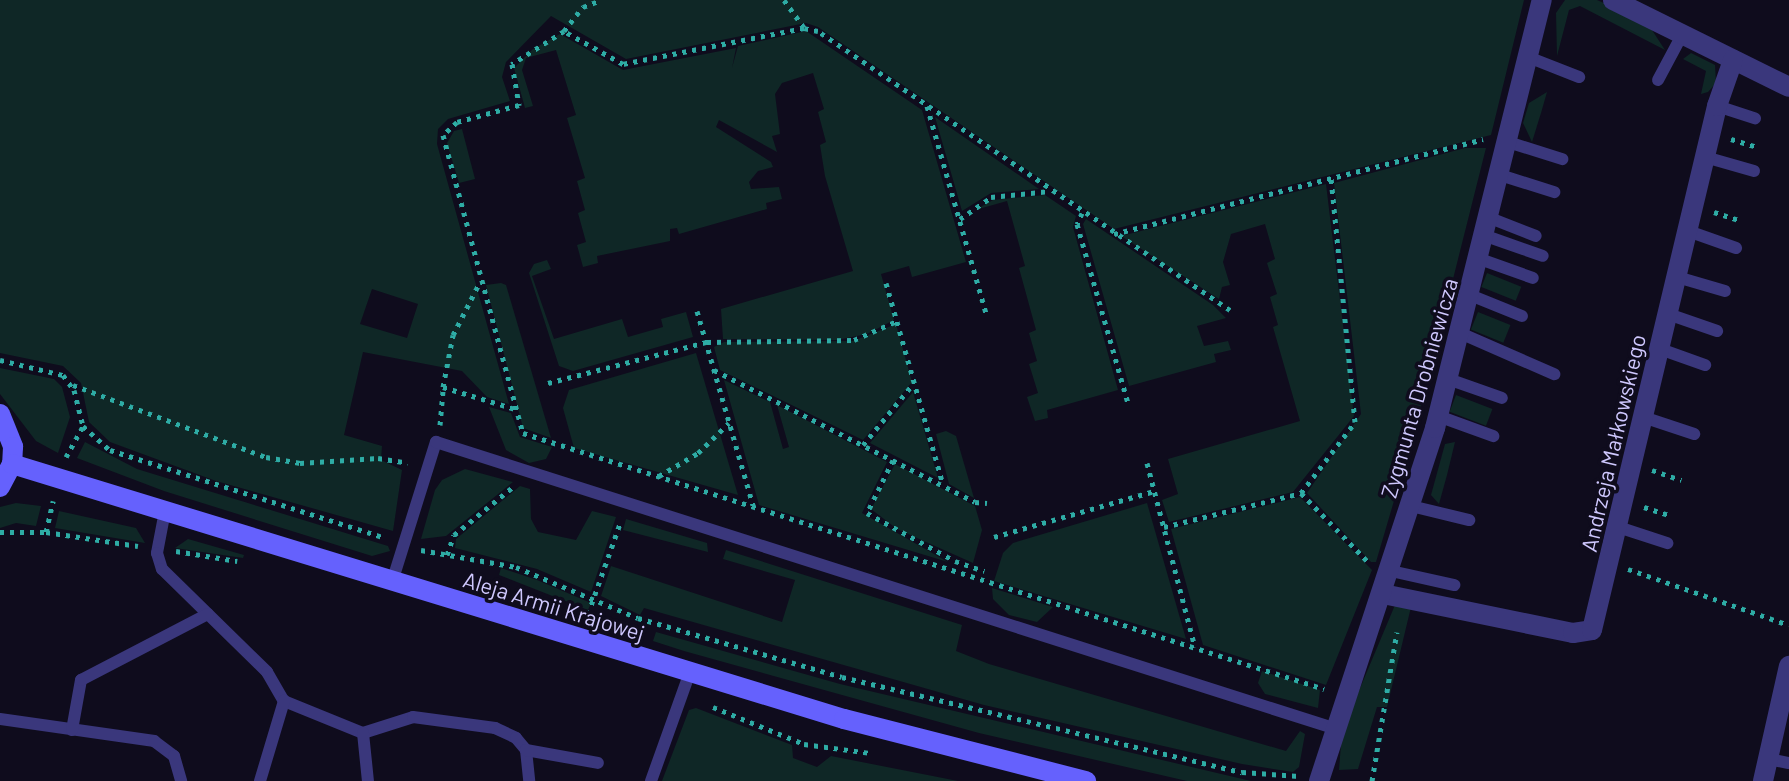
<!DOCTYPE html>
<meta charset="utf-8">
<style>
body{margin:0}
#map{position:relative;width:1789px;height:781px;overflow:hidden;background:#0f0c1d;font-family:Barlow,sans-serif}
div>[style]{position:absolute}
.green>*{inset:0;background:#0f2726;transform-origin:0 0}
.path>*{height:5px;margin-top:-2.5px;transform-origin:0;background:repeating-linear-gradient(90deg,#2eaca5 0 4px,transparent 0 10px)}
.lane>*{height:12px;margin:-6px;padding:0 6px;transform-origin:6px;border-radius:6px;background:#3a377c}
.street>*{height:20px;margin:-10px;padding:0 10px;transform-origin:10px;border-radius:10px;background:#3a377c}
.secondary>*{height:20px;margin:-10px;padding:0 10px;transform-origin:10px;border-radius:10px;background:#6561fd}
span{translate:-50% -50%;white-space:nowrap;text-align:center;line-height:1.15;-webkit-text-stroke:7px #0f0c1d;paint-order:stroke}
.street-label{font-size:22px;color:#cfc8fe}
</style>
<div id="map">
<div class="green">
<div style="clip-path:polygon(evenodd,0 0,1524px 0,1491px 135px,1114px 229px,818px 27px,806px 23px,626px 59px,551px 16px,506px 62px,502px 77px,510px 101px,448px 119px,438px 129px,437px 144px,509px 404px,487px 397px,462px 371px,363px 352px,344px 435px,382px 446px,381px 460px,402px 470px,393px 531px,216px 481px,110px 442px,89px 422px,81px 383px,63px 366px,0 353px,0 0,372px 289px,418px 304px,407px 338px,360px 324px,372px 289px)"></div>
<div style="clip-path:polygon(1565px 0,1597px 0,1613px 7px,1650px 27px,1665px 50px,1580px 6px,1569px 10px,1557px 56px,1556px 13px)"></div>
<div style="clip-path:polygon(806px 31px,922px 110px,966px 262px,912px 277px,909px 266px,881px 274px,894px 320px,867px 334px,837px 340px,723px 339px,721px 309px,853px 271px,825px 176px,820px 145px,826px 142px,818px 112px,824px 109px,813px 73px,782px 83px,775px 94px,780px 134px,772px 136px,777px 152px,719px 120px,716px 127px,771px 162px,773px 167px,758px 171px,749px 182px,751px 189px,779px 187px,782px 199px,766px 203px,767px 209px,679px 234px,677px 228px,670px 229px,670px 241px,597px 256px,598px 263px,583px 267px,577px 245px,586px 242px,578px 213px,585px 210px,577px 181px,585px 178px,567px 118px,576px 115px,556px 50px,526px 58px,522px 70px,533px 106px,525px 108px,514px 68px,533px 49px,560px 34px,623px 70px,736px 48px,732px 68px,738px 46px)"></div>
<div style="clip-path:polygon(1691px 53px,1715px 65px,1716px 83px,1708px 92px,1701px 94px,1706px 71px,1683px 59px)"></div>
<div style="clip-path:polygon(1547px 92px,1541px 113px,1532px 142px,1523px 123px,1529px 103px)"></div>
<div style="clip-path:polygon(935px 117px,1039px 189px,991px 193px,962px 211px)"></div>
<div style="clip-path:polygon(462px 129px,475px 179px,459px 183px,447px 143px,454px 131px)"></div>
<div style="clip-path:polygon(1465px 148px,1486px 148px,1416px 426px,1376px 562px,1371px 562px,1307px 493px,1361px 414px,1334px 183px)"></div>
<div style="clip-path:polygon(1326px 184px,1354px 416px,1293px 492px,1169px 522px,1162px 500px,1178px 494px,1168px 459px,1300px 421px,1273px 327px,1278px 325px,1270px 297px,1277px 294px,1267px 263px,1275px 259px,1265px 224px,1231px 234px,1223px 262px,1230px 285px,1222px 287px,1219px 299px,1121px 236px)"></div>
<div style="clip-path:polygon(1045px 195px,1076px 216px,1073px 227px,1118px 390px,1047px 410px,1048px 418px,1035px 421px,1027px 397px,1038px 393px,1029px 364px,1037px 361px,1029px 333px,1036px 330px,1019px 268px,1025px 266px,1007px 201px,975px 210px,993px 200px)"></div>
<div style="clip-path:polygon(1086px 219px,1213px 305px,1226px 318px,1197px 326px,1204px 346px,1228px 341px,1231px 350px,1214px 354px,1216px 362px,1129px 386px,1083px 224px)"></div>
<div style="clip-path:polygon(547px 260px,551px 269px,532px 276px,554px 339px,622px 319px,628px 337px,663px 327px,661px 319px,686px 312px,693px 337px,573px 371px,559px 366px,529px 273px,534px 264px)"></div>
<div style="left:1487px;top:273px;width:37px;height:15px;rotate:22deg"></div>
<div style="clip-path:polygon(501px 283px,506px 285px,551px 438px,523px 428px,486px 285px)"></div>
<div style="left:1478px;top:312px;width:35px;height:19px;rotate:22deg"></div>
<div style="clip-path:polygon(896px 324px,912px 382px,863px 440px,720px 370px,714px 347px,724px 342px,853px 341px)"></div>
<div style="clip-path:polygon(696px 353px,738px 495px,574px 448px,563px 408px,569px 390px)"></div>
<div style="clip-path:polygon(0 368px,54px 379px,62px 387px,70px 417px,58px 453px,36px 441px,0 394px)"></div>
<div style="clip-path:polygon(724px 380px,770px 402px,783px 449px,789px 447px,777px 405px,887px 462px,862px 513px,948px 562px,759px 505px)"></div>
<div style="clip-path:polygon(913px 392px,938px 478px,870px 443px)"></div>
<div style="left:1456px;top:395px;width:39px;height:18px;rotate:21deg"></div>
<div style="clip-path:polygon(489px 407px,511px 413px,520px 437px,552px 447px,546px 459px,529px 463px,506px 450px)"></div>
<div style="clip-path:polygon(946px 431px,956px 436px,974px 498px,949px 484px,936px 434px)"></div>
<div style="clip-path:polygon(85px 442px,137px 469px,388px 546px,390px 551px,372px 556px,164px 491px,77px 458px)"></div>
<div style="clip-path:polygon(1455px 442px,1447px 475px,1439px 504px,1431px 495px,1445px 444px)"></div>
<div style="clip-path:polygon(895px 464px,975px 506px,982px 530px,973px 563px,897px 529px,871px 509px)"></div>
<div style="clip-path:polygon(465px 469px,513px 482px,446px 536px,421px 539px,435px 490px,442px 480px)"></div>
<div style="clip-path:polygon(520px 486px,530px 489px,531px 519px,538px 532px,576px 540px,592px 511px,616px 517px,591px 592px,537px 569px,455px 548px,456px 539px)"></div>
<div style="clip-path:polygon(1300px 497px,1372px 570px,1326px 685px,1203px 645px,1171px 529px)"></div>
<div style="clip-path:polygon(16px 503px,41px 506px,36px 526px,16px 523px,0 528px,0 507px)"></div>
<div style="clip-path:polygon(1147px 503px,1186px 639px,994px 581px,1003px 553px,1013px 543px)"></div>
<div style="clip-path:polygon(59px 511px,136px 528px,145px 543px,55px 528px)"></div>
<div style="clip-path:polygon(626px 519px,707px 543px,708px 552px,623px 530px)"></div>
<div style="clip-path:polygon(188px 539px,244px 555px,243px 558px,175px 548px)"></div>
<div style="clip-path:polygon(726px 550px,962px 625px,956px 651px,989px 664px,1286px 751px,1300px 731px,1305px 734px,1299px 767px,1293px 772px,1242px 764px,984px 705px,644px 608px,640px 615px,601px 596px,611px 566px,782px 622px,795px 580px,723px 559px)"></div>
<div style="clip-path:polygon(501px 568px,537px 580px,591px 603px,588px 610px,499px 575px)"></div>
<div style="clip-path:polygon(992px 588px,1053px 607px,1037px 622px,1009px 615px,993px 599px)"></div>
<div style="clip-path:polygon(1395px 605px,1411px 607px,1387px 707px,1377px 707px,1358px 769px,1339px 770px,1342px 731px)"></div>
<div style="clip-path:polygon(656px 632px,840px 684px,1251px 781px,1187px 781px,979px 733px,684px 651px,653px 641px)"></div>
<div style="clip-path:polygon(1262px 671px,1320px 690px,1318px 708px,1265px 694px,1258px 683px)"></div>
<div style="clip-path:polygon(696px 708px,792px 745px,793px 758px,817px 767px,831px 756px,958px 781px,662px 781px,689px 710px)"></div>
</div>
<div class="path">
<div style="left:784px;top:0;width:34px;rotate:54deg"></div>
<div style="left:564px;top:31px;width:31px;rotate:-52deg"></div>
<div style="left:583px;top:7px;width:19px;rotate:-21deg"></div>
<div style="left:927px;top:106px;width:218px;rotate:74.1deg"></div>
<div style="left:1731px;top:139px;width:28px;rotate:17deg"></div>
<div style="left:1714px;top:212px;width:28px;rotate:18deg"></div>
<div style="left:1082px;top:213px;width:12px;rotate:114deg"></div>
<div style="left:1077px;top:224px;width:189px;rotate:74.1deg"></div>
<div style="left:960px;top:219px;width:38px;rotate:-35deg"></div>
<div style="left:991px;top:197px;width:59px;rotate:-5.8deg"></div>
<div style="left:1114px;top:234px;width:381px;rotate:-14.4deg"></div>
<div style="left:886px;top:283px;width:209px;rotate:74.2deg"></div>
<div style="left:1230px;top:310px;width:498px;rotate:-145.9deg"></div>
<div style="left:818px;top:31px;width:14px;rotate:-168deg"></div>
<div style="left:804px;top:28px;width:185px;rotate:168.8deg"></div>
<div style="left:623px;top:64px;width:68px;rotate:-150.8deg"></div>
<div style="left:564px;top:31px;width:62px;rotate:147.6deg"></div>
<div style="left:512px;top:64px;width:42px;rotate:80.3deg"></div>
<div style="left:519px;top:105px;width:64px;rotate:164.7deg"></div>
<div style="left:457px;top:122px;width:19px;rotate:137deg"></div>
<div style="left:443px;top:135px;width:309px;rotate:75deg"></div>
<div style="left:523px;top:433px;width:841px;rotate:17.72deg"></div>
<div style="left:697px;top:311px;width:202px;rotate:73.9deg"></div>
<div style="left:0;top:360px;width:65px;rotate:13.4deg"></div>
<div style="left:63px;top:375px;width:19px;rotate:54deg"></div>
<div style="left:74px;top:390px;width:37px;rotate:76deg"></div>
<div style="left:83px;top:426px;width:36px;rotate:42deg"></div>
<div style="left:110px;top:450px;width:289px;rotate:17.7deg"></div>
<div style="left:714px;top:370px;width:292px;rotate:26.8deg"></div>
<div style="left:975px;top:502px;width:12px;rotate:5deg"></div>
<div style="left:548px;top:383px;width:164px;rotate:-14.5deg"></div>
<div style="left:707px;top:342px;width:147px;rotate:-0.8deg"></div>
<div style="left:854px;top:340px;width:47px;rotate:-23.8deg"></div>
<div style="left:73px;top:385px;width:206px;rotate:20.5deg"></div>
<div style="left:266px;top:457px;width:35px;rotate:10deg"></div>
<div style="left:300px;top:463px;width:78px;rotate:-3.7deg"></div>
<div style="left:378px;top:458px;width:30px;rotate:9deg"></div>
<div style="left:443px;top:387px;width:53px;rotate:-79.1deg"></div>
<div style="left:453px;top:335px;width:57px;rotate:-63deg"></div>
<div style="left:440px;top:425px;width:38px;rotate:-85deg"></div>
<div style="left:443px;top:387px;width:75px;rotate:17deg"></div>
<div style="left:863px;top:445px;width:80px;rotate:-50.6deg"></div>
<div style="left:66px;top:457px;width:35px;rotate:-61deg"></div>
<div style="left:893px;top:460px;width:59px;rotate:116.1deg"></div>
<div style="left:867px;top:513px;width:100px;rotate:28.6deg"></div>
<div style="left:955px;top:561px;width:31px;rotate:19deg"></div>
<div style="left:1147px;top:463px;width:190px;rotate:75.4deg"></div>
<div style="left:1652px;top:470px;width:31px;rotate:19deg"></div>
<div style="left:659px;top:476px;width:45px;rotate:-30.5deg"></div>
<div style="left:698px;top:453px;width:43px;rotate:-44.1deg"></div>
<div style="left:1301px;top:493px;width:96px;rotate:45.8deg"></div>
<div style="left:1644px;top:507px;width:29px;rotate:18deg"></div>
<div style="left:1164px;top:527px;width:141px;rotate:-13.9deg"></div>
<div style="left:1301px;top:493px;width:89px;rotate:-52.7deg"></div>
<div style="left:1355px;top:422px;width:245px;rotate:-95.6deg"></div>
<div style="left:0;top:532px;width:46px"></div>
<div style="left:46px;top:532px;width:93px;rotate:8.7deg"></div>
<div style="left:46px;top:532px;width:32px;rotate:-77deg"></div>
<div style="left:994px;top:537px;width:166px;rotate:-16deg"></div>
<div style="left:421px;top:550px;width:97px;rotate:10.1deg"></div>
<div style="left:516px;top:567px;width:132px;rotate:22.7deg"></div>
<div style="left:638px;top:618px;width:212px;rotate:16.1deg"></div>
<div style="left:842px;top:677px;width:411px;rotate:13.4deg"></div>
<div style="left:1242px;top:772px;width:57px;rotate:4deg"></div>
<div style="left:176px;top:551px;width:62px;rotate:9.3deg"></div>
<div style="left:447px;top:555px;width:21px;rotate:-71deg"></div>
<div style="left:454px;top:535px;width:77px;rotate:-39.2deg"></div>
<div style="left:1628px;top:569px;width:170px;rotate:19.2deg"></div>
<div style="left:588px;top:614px;width:99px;rotate:-70.5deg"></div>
<div style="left:713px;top:707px;width:98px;rotate:22.1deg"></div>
<div style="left:804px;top:744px;width:68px;rotate:7.7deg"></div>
<div style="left:1372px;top:781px;width:151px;rotate:-80.5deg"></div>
</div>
<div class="lane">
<div style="left:1528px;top:57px;width:55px;rotate:21.4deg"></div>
<div style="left:1658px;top:80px;width:51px;rotate:-61.9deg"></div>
<div style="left:1717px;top:106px;width:40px;rotate:18deg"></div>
<div style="left:1508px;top:142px;width:57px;rotate:17.5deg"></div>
<div style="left:1705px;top:157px;width:51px;rotate:15.9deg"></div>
<div style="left:1500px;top:175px;width:57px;rotate:17.5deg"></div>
<div style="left:1490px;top:218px;width:49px;rotate:21.4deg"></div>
<div style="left:1688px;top:231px;width:51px;rotate:19.5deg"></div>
<div style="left:1486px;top:236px;width:60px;rotate:19.3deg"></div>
<div style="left:1480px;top:259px;width:56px;rotate:19.7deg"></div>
<div style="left:1677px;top:277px;width:50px;rotate:16.3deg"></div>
<div style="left:1470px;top:295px;width:56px;rotate:22deg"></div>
<div style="left:1668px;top:314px;width:52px;rotate:19.1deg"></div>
<div style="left:1460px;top:333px;width:103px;rotate:23.6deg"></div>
<div style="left:1660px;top:349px;width:48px;rotate:19.6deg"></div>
<div style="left:1448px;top:379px;width:57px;rotate:19.4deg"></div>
<div style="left:1438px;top:416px;width:59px;rotate:20deg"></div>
<div style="left:1643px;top:417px;width:54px;rotate:18.4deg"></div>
<div style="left:1411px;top:506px;width:60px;rotate:13.6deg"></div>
<div style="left:165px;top:511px;width:43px;rotate:100.8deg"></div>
<div style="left:157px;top:553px;width:17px;rotate:73deg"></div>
<div style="left:162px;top:569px;width:147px;rotate:44.4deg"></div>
<div style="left:267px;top:672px;width:34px;rotate:60deg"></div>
<div style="left:284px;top:701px;width:85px;rotate:22.1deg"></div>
<div style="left:1618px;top:527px;width:52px;rotate:18.1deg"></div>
<div style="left:1391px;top:571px;width:65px;rotate:12.5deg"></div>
<div style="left:392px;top:582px;width:147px;rotate:-72.6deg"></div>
<div style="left:436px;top:442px;width:941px;rotate:17.68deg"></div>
<div style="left:0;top:719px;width:156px;rotate:8.1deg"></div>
<div style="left:154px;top:741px;width:25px;rotate:37deg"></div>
<div style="left:174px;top:756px;width:26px;rotate:74deg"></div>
<div style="left:72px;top:730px;width:51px;rotate:-79.8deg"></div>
<div style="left:81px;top:680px;width:143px;rotate:-27.5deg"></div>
<div style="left:363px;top:733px;width:52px;rotate:-17.7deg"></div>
<div style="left:413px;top:717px;width:83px;rotate:7.6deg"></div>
<div style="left:495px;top:728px;width:23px;rotate:25deg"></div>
<div style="left:516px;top:738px;width:16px;rotate:50deg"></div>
<div style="left:526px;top:750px;width:31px;rotate:84deg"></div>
<div style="left:363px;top:733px;width:48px;rotate:84.1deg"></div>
<div style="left:526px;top:750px;width:73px;rotate:10.2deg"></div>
<div style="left:1768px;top:759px;width:21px;rotate:11deg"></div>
<div style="left:260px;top:781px;width:84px;rotate:-73.3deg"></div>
<div style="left:651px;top:781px;width:116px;rotate:-70.3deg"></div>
</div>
<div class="street">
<div style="left:1613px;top:0;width:196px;rotate:26.3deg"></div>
<div style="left:1383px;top:594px;width:194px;rotate:11.6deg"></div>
<div style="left:1573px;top:633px;width:19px;rotate:-9deg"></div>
<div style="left:1592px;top:630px;width:539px;rotate:-76.58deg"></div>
<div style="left:1717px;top:106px;width:49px;rotate:-70.8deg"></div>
<div style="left:1319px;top:781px;width:372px;rotate:-71.8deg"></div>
<div style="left:1435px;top:428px;width:441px;rotate:-76deg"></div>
<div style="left:1763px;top:781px;width:118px;rotate:-77.3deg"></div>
</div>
<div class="secondary">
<div style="left:0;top:414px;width:35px;rotate:68deg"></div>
<div style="left:13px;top:447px;width:17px;rotate:93deg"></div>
<div style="left:12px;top:464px;width:26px;rotate:118deg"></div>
<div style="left:12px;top:464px;width:870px;rotate:17.04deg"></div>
<div style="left:844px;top:719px;width:250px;rotate:14.4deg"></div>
</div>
<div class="street-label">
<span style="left:1419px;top:388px;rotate:-74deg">Zygmunta Drobniewicza</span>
<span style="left:1613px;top:443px;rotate:-77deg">Andrzeja Małkowskiego</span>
<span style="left:554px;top:606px;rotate:17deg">Aleja Armii Krajowej</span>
</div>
</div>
